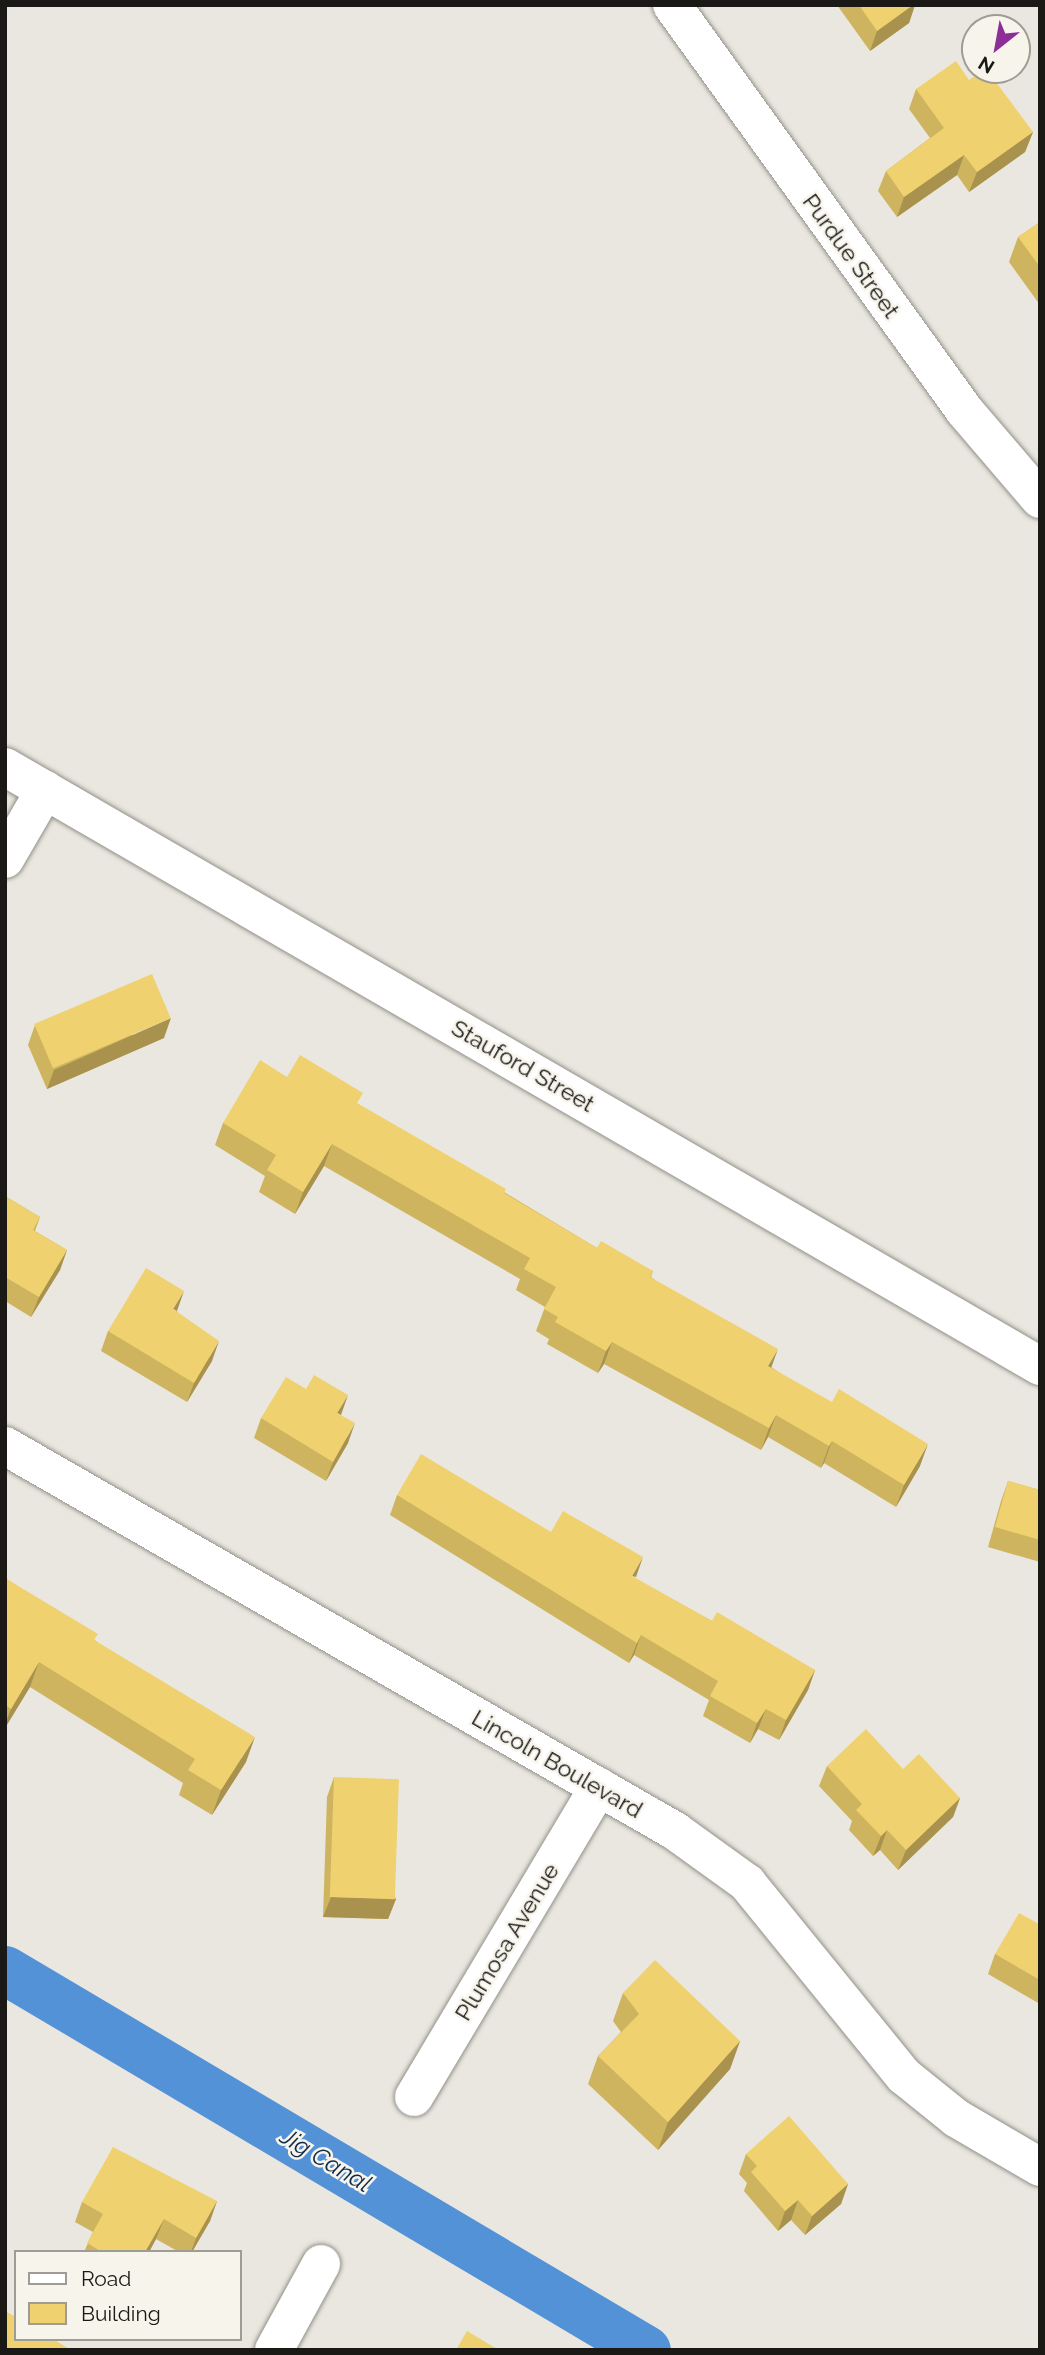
<!DOCTYPE html>
<style>
body{margin:0}
#map{position:relative;width:1045px;height:2355px;overflow:hidden;background:#e9e7df;font-family:Raleway,sans-serif}
div>[style]{position:absolute}
.canal>*{height:49px;margin:-24.5px;padding:0 24.5px;transform-origin:24.5px;border-radius:24.5px;background:#5392d7}
.roads{filter:drop-shadow(0 0 2px #929089) drop-shadow(0 0 2px #929089)}
.minor>*{height:38px;margin:-19px;padding:0 19px;transform-origin:19px;border-radius:19px;background:#fff}
.wall>*{inset:0;background:#ceb45f}
.shaded-wall>*{inset:0;background:#a8924e}
.building>*{inset:0;background:#f0d16f;transform-origin:0 0}
span{translate:-50% -50%;white-space:nowrap;text-align:center;line-height:1.15;-webkit-text-stroke:5px #f7f4ec;paint-order:stroke}
.street-label{font-size:23px;color:#1a1916}
.water-label{font-size:24px;color:#112b47;font-style:italic}
.frame{position:absolute;inset:0;border:7px solid #1a1916;pointer-events:none}
.legend{position:absolute;left:14px;top:2250px;width:228px;height:91px;box-sizing:border-box;background:#f7f4ec;border:2px solid #9f9c96;margin:0;padding:9px 12px;list-style:none;font-size:21px;color:#1a1916}
.legend li{display:flex;align-items:center;gap:14px;height:35px}
.legend b{width:35px;border:2px solid #9f9c96}
.north{position:absolute;left:961px;top:14px;width:70px;height:70px;box-sizing:border-box;background:#f7f4ec;border:2px solid #9f9c96;border-radius:50%;rotate:211deg;font-size:19px;font-weight:700;line-height:28px;text-align:center;color:#1a1916}
.north::after{content:'';display:block;margin:auto;width:24px;height:32px;background:#8d2d96;clip-path:polygon(50% 0,100% 100%,50% 72%,0 100%)}
</style>
<div id="map">
<div class="canal">
<div style="left:5px;top:1970px;width:745px;rotate:30.66deg"></div>
</div>
<div class="roads">
<div class="minor">
<div style="left:672px;top:5px;width:499px;rotate:54.2deg"></div>
<div style="left:964px;top:410px;width:117px;rotate:49.5deg"></div>
<div style="left:5px;top:767px;width:1196px;rotate:30.06deg"></div>
<div style="left:5px;top:859px;width:80px;rotate:-59.9deg"></div>
<div style="left:5px;top:1446px;width:773px;rotate:29.88deg"></div>
<div style="left:675px;top:1831px;width:89px;rotate:35.8deg"></div>
<div style="left:747px;top:1883px;width:249px;rotate:50.9deg"></div>
<div style="left:904px;top:2076px;width:67px;rotate:38.9deg"></div>
<div style="left:956px;top:2118px;width:97px;rotate:30.3deg"></div>
<div style="left:414px;top:2097px;width:361px;rotate:-59.2deg"></div>
<div style="left:274px;top:2350px;width:98px;rotate:-61.3deg"></div>
</div>
</div>
<div class="wall">
<div style="clip-path:polygon(837px 5px,915px 5px,909px 23px,870px 51px)"></div>
<div style="clip-path:polygon(969px 80px,1033px 132px,1025px 152px,969px 192px,957px 175px,897px 217px,878px 191px,886px 171px,930px 138px,909px 109px,916px 89px)"></div>
<div style="clip-path:polygon(1040px 222px,1040px 305px,1009px 262px,1018px 237px)"></div>
<div style="clip-path:polygon(35px 1025px,164px 1038px,47px 1089px,28px 1045px)"></div>
<div style="clip-path:polygon(287px 1077px,359px 1105px,597px 1248px,653px 1271px,651px 1277px,771px 1367px,920px 1466px,896px 1507px,824px 1463px,821px 1468px,768px 1437px,761px 1450px,604px 1364px,598px 1373px,547px 1344px,549px 1339px,536px 1331px,545px 1307px,516px 1290px,520px 1279px,324px 1166px,295px 1214px,259px 1192px,265px 1176px,215px 1145px,223px 1123px)"></div>
<div style="clip-path:polygon(5px 1196px,40px 1217px,35px 1231px,67px 1250px,60px 1270px,31px 1317px,5px 1301px)"></div>
<div style="clip-path:polygon(177px 1311px,212px 1361px,187px 1402px,101px 1351px,108px 1331px)"></div>
<div style="clip-path:polygon(341px 1415px,348px 1443px,326px 1481px,254px 1438px,261px 1418px)"></div>
<div style="clip-path:polygon(1008px 1481px,1040px 1490px,1040px 1562px,988px 1547px,1001px 1501px)"></div>
<div style="clip-path:polygon(397px 1495px,551px 1532px,712px 1621px,815px 1670px,808px 1690px,779px 1740px,758px 1729px,750px 1743px,703px 1716px,709px 1700px,634px 1655px,629px 1663px,390px 1515px)"></div>
<div style="clip-path:polygon(5px 1578px,96px 1641px,246px 1762px,212px 1815px,179px 1795px,183px 1783px,30px 1687px,5px 1728px)"></div>
<div style="clip-path:polygon(827px 1766px,960px 1798px,953px 1817px,898px 1870px,880px 1850px,873px 1856px,849px 1830px,852px 1821px,819px 1786px)"></div>
<div style="clip-path:polygon(334px 1777px,396px 1899px,388px 1919px,323px 1917px,327px 1797px)"></div>
<div style="clip-path:polygon(1040px 1923px,1040px 2004px,988px 1974px,995px 1954px)"></div>
<div style="clip-path:polygon(623px 1993px,740px 2041px,730px 2069px,658px 2150px,588px 2084px,598px 2056px,621px 2032px,613px 2021px)"></div>
<div style="clip-path:polygon(746px 2154px,848px 2184px,841px 2204px,805px 2235px,791px 2220px,778px 2231px,744px 2191px,747px 2183px,739px 2174px)"></div>
<div style="clip-path:polygon(217px 2201px,210px 2221px,192px 2252px,179px 2252px,156px 2239px,149px 2252px,84px 2252px,93px 2232px,75px 2222px,82px 2202px)"></div>
</div>
<div class="shaded-wall">
<div style="clip-path:polygon(913px 5px,915px 5px,909px 23px,870px 51px,877px 31px)"></div>
<div style="clip-path:polygon(1033px 132px,1025px 152px,969px 192px,977px 172px)"></div>
<div style="clip-path:polygon(964px 155px,957px 175px,897px 217px,904px 197px)"></div>
<div style="clip-path:polygon(171px 1018px,164px 1038px,47px 1089px,54px 1070px)"></div>
<div style="clip-path:polygon(332px 1144px,324px 1166px,295px 1214px,303px 1192px)"></div>
<div style="clip-path:polygon(67px 1250px,60px 1270px,31px 1317px,39px 1297px)"></div>
<div style="clip-path:polygon(184px 1291px,177px 1311px,173px 1309px)"></div>
<div style="clip-path:polygon(219px 1341px,212px 1361px,187px 1402px,194px 1383px)"></div>
<div style="clip-path:polygon(612px 1342px,604px 1364px,598px 1373px,606px 1351px)"></div>
<div style="clip-path:polygon(778px 1349px,770px 1371px,768px 1366px)"></div>
<div style="clip-path:polygon(348px 1395px,341px 1415px,337px 1413px)"></div>
<div style="clip-path:polygon(776px 1415px,768px 1437px,761px 1450px,769px 1428px)"></div>
<div style="clip-path:polygon(355px 1423px,348px 1443px,326px 1481px,333px 1462px)"></div>
<div style="clip-path:polygon(832px 1441px,824px 1463px,821px 1468px,829px 1446px)"></div>
<div style="clip-path:polygon(928px 1444px,920px 1466px,896px 1507px,904px 1485px)"></div>
<div style="clip-path:polygon(643px 1557px,636px 1577px,632px 1576px)"></div>
<div style="clip-path:polygon(641px 1635px,634px 1655px,629px 1663px,637px 1643px)"></div>
<div style="clip-path:polygon(39px 1662px,30px 1687px,5px 1728px,5px 1724px,11px 1709px)"></div>
<div style="clip-path:polygon(815px 1670px,808px 1690px,779px 1740px,786px 1720px)"></div>
<div style="clip-path:polygon(766px 1709px,758px 1729px,750px 1743px,757px 1723px)"></div>
<div style="clip-path:polygon(255px 1737px,246px 1762px,212px 1815px,221px 1790px)"></div>
<div style="clip-path:polygon(960px 1798px,953px 1817px,898px 1870px,906px 1850px)"></div>
<div style="clip-path:polygon(887px 1830px,880px 1850px,873px 1856px,881px 1836px)"></div>
<div style="clip-path:polygon(331px 1897px,396px 1899px,388px 1919px,323px 1917px)"></div>
<div style="clip-path:polygon(740px 2041px,730px 2069px,658px 2150px,668px 2122px)"></div>
<div style="clip-path:polygon(848px 2184px,841px 2204px,805px 2235px,812px 2216px)"></div>
<div style="clip-path:polygon(798px 2200px,791px 2220px,778px 2231px,785px 2211px)"></div>
<div style="clip-path:polygon(217px 2201px,210px 2221px,192px 2252px,191px 2252px,196px 2238px)"></div>
<div style="clip-path:polygon(164px 2219px,156px 2239px,149px 2252px,145px 2252px)"></div>
</div>
<div class="building">
<div style="clip-path:polygon(859px 5px,913px 5px,877px 31px)"></div>
<div style="clip-path:polygon(956px 61px,969px 80px,983px 70px,987px 70px,1033px 132px,977px 172px,964px 155px,904px 197px,886px 171px,944px 128px,916px 89px)"></div>
<div style="clip-path:polygon(1040px 222px,1040px 267px,1018px 237px)"></div>
<div style="left:152px;top:974px;width:48px;height:128px;rotate:67deg"></div>
<div style="clip-path:polygon(300px 1055px,363px 1093px,357px 1103px,506px 1189px,504px 1193px,597px 1248px,601px 1241px,653px 1271px,650px 1277px,778px 1349px,768px 1366px,832px 1402px,839px 1389px,928px 1444px,904px 1485px,832px 1441px,829px 1446px,776px 1415px,769px 1428px,612px 1342px,606px 1351px,555px 1322px,558px 1317px,544px 1309px,556px 1287px,524px 1269px,530px 1258px,332px 1144px,303px 1192px,267px 1170px,276px 1155px,223px 1123px,260px 1060px,287px 1077px)"></div>
<div style="clip-path:polygon(5px 1196px,40px 1217px,33px 1230px,67px 1250px,39px 1297px,5px 1277px)"></div>
<div style="clip-path:polygon(146px 1268px,184px 1291px,173px 1309px,219px 1341px,194px 1383px,108px 1331px)"></div>
<div style="clip-path:polygon(314px 1375px,348px 1395px,337px 1413px,355px 1423px,333px 1462px,261px 1418px,286px 1377px,306px 1389px)"></div>
<div style="clip-path:polygon(421px 1454px,551px 1532px,563px 1511px,643px 1557px,632px 1576px,712px 1621px,717px 1612px,815px 1670px,786px 1720px,766px 1709px,757px 1723px,710px 1696px,718px 1681px,641px 1635px,637px 1643px,397px 1495px)"></div>
<div style="clip-path:polygon(1008px 1481px,1040px 1490px,1040px 1540px,995px 1527px)"></div>
<div style="clip-path:polygon(5px 1578px,98px 1634px,94px 1640px,255px 1737px,221px 1790px,188px 1770px,195px 1759px,39px 1662px,11px 1709px,5px 1705px)"></div>
<div style="clip-path:polygon(866px 1729px,903px 1769px,919px 1754px,960px 1798px,906px 1850px,887px 1830px,881px 1836px,856px 1810px,862px 1804px,827px 1766px)"></div>
<div style="left:334px;top:1777px;width:65px;height:120px;rotate:2deg"></div>
<div style="clip-path:polygon(1019px 1913px,1039px 1924px,1040px 1923px,1040px 1980px,995px 1954px)"></div>
<div style="clip-path:polygon(655px 1960px,740px 2041px,668px 2122px,598px 2056px,639px 2014px,623px 1993px)"></div>
<div style="clip-path:polygon(789px 2116px,848px 2184px,812px 2216px,798px 2200px,785px 2211px,751px 2172px,757px 2166px,746px 2154px)"></div>
<div style="clip-path:polygon(113px 2147px,217px 2201px,196px 2238px,164px 2219px,145px 2252px,102px 2252px,87px 2243px,103px 2214px,82px 2202px)"></div>
<div style="clip-path:polygon(5px 2311px,16px 2317px,16px 2339px,53px 2339px,71px 2350px,5px 2350px)"></div>
<div style="clip-path:polygon(467px 2331px,499px 2350px,456px 2350px)"></div>
</div>
<div class="street-label">
<span style="left:851px;top:256px;rotate:54deg">Purdue Street</span>
<span style="left:523px;top:1066px;rotate:30deg">Stauford Street</span>
<span style="left:557px;top:1764px;rotate:30deg">Lincoln Boulevard</span>
<span style="left:507px;top:1942px;rotate:-59deg">Plumosa Avenue</span>
</div>
<div class="water-label">
<span style="left:326px;top:2160px;rotate:31deg">Jig Canal</span>
</div>
<div class="frame"></div>
<ul class="legend">
<li><b style="height:9px;background:#fff"></b>Road</li>
<li><b style="height:19px;background:#f0d16f"></b>Building</li>
</ul>
<div class="north">N</div>
</div>
